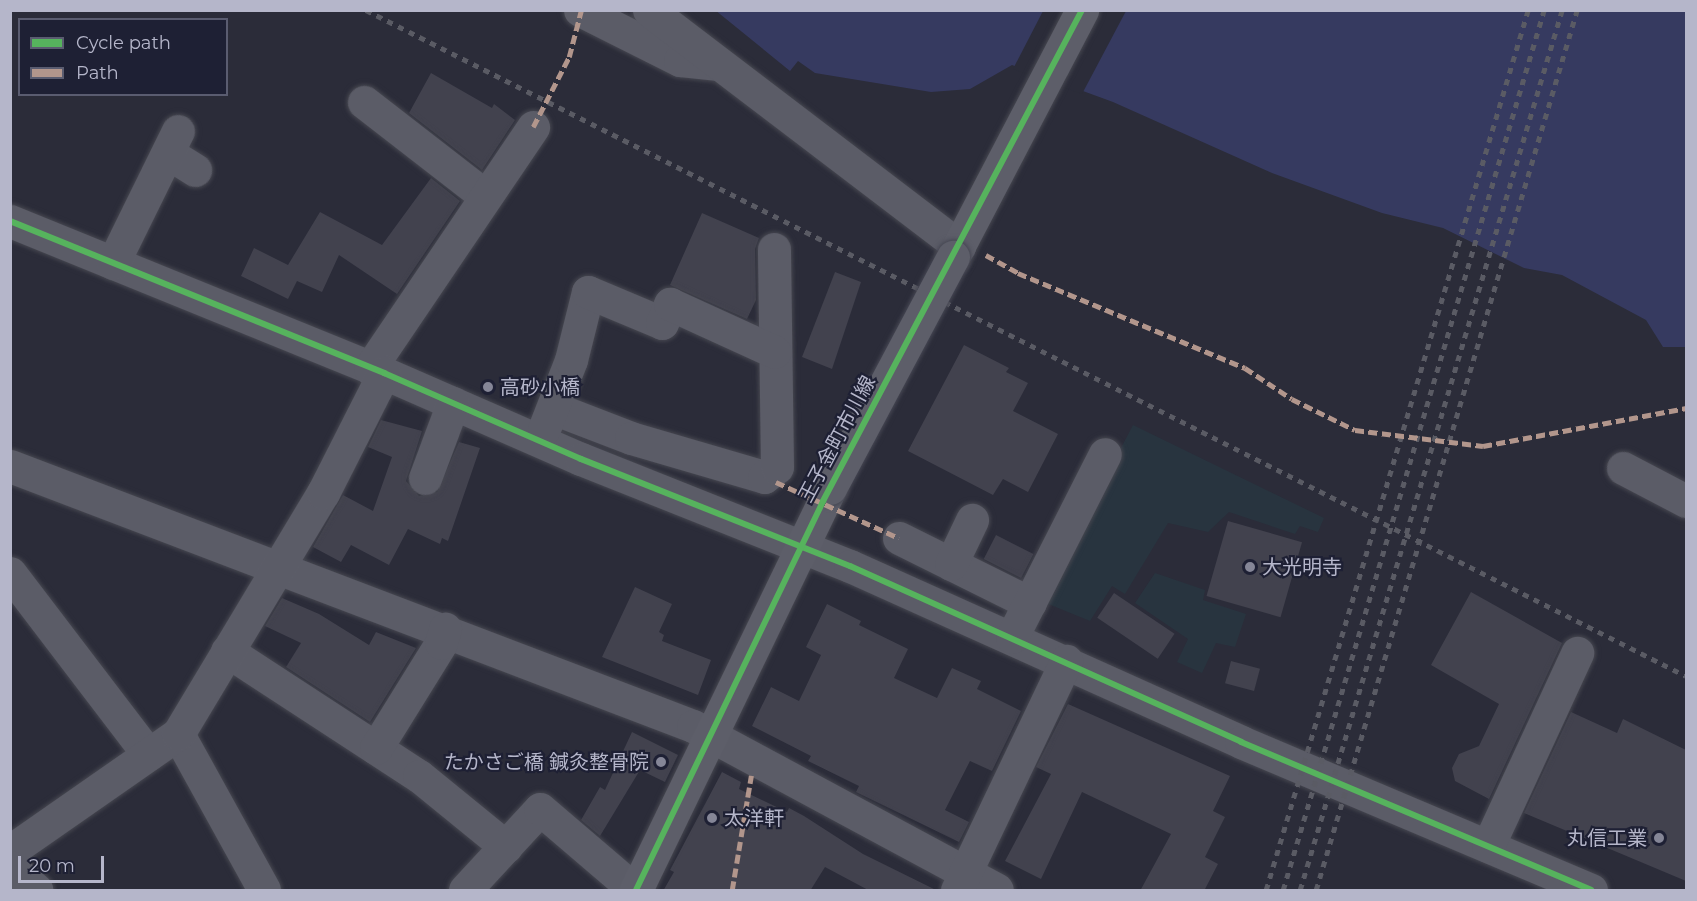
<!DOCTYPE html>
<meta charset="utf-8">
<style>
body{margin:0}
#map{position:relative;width:1697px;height:901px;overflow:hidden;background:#2b2c39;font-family:Montserrat,"Noto Sans JP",sans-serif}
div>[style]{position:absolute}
.green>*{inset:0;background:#28343f}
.water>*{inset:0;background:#363a60}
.pier>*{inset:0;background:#2b2c39}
.building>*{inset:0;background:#42424e;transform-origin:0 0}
.roads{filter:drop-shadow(0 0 2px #464750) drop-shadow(0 0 2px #464750)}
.minor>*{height:33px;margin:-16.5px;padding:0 16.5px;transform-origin:16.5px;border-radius:16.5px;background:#5b5c67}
.major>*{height:33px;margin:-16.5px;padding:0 16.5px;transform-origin:16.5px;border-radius:16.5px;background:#5d5e69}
.rail>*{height:4.5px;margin-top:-2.25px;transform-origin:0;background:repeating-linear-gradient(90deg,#5a5b64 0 6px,transparent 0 12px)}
.bridges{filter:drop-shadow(0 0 2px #464753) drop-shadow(0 0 2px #464753)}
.major-bridge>*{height:33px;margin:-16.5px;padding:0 16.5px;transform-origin:16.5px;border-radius:16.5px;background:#5d5e69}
.quiet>*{height:4.5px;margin-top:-2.25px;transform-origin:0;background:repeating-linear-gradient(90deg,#b2968c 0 9px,transparent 0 13.5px)}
.cycleway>*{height:6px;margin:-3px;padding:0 3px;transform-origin:3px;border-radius:3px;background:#56b35d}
.dots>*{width:16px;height:16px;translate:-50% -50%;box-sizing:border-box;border:3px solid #1e2034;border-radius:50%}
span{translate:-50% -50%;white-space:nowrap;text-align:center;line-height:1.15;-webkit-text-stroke:4.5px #1e2034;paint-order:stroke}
.poi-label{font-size:20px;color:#b5b6ca}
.left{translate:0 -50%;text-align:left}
.right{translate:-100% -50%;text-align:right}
.street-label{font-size:20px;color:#b5b6ca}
.frame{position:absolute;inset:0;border:12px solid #b5b6ca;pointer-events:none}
.legend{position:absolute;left:18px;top:18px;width:210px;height:78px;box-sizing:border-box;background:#1e2034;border:2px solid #5a5c70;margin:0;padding:8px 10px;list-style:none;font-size:18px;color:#b5b6ca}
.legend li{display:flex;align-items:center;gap:12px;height:30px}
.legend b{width:30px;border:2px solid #5a5c70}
.scale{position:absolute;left:18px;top:856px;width:86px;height:27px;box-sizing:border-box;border:3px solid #b5b6ca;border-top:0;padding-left:8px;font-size:18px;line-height:21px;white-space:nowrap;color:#b5b6ca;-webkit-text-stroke:4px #1e2034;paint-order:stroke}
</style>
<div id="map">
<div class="green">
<div style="clip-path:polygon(1133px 425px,1324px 518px,1318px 532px,1300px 526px,1295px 534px,1229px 512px,1208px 532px,1168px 523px,1125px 594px,1112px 586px,1090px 621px,1041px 601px)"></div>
<div style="clip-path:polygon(1155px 573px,1205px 590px,1203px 600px,1246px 614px,1235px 647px,1216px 643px,1202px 673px,1177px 662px,1188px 639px,1135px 603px)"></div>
</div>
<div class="water">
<div style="clip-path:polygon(715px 10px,1686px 11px,1686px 347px,1663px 347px,1646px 320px,1562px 275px,1524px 268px,1443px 228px,1382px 213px,1272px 173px,1113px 102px,1012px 65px,970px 89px,931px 92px,815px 73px,798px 61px,790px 71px)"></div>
</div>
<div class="pier">
<div style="clip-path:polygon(1043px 11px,1126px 11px,1082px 94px,1013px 69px)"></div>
</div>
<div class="building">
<div style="clip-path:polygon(431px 73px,492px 108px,494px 104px,515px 120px,482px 170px,409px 113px)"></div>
<div style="clip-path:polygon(431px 178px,460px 201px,397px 294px,339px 255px,322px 292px,297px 281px,288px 299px,241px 276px,254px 248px,288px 265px,320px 212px,382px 245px)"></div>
<div style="clip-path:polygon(702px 213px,759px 238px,755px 249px,756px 300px,747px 319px,670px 285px)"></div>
<div style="clip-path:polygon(835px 272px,861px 282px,832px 369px,802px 357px)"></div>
<div style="clip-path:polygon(964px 345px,1009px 368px,1006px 372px,1028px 383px,1013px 411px,1058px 434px,1028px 492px,1003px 479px,993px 495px,908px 451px)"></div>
<div style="clip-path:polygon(381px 420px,422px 431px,406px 481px,419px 496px,437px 492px,459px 442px,480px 448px,448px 541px,442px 538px,440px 544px,408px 529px,389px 565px,351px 545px,341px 562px,313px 547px,343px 495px,373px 511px,392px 457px,368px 447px)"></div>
<div style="left:1228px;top:521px;width:77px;height:78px;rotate:16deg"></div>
<div style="left:996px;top:535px;width:42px;height:27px;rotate:27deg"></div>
<div style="clip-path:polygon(635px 587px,672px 604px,659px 632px,664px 635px,662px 641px,711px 660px,698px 695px,602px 657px)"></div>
<div style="clip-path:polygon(1471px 592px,1562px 643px,1489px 799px,1455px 781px,1452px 768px,1459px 754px,1479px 746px,1499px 704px,1431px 665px)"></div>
<div style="left:1114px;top:593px;width:73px;height:30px;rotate:34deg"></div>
<div style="clip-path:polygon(282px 598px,319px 614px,369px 645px,376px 632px,416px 648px,370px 722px,286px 667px,301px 643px,265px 626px)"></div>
<div style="clip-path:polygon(827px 604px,861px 621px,859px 625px,908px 649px,894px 678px,937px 698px,952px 668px,981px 681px,977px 689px,1021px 711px,992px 771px,970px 761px,945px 810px,969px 822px,959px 842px,856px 792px,859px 786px,808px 761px,811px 756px,752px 726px,771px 687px,799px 701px,821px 655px,806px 647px)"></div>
<div style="left:1231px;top:661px;width:30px;height:23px;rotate:15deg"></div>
<div style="clip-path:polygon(1068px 704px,1230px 776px,1213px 811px,1225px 817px,1205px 857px,1218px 864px,1204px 891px,1140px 891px,1171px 834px,1082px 792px,1041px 879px,1005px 861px,1051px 774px,1036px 767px)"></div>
<div style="clip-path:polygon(1571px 712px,1617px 733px,1623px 719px,1686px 750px,1686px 881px,1524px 813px)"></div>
<div style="clip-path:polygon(632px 732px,678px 755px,665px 782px,640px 770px,600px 836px,581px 820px,600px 787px,605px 790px)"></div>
<div style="clip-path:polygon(722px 772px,741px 782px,739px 789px,787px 812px,789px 808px,804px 816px,863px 854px,938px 891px,870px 891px,825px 867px,810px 891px,663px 891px,674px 872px,670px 870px)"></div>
</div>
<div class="roads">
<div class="minor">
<div style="left:580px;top:10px;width:112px;rotate:26.6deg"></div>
<div style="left:680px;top:60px;width:36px;rotate:6deg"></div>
<div style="left:649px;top:10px;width:390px;rotate:37.3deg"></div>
<div style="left:364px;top:102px;width:153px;rotate:37.8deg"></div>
<div style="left:168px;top:153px;width:32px;rotate:32deg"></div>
<div style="left:10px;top:221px;width:404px;rotate:22.1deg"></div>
<div style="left:384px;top:373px;width:215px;rotate:23.6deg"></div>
<div style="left:581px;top:459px;width:289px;rotate:21.7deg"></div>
<div style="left:850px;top:566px;width:429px;rotate:24.2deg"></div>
<div style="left:1241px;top:742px;width:380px;rotate:22.9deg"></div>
<div style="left:113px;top:263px;width:147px;rotate:-63.8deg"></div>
<div style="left:370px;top:368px;width:291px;rotate:-55.9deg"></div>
<div style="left:553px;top:408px;width:84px;rotate:21deg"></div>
<div style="left:631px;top:438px;width:139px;rotate:16.3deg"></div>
<div style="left:764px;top:477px;width:16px;rotate:-38deg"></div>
<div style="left:777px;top:467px;width:218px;rotate:-90.8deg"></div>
<div style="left:544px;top:429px;width:74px;rotate:-68.6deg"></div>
<div style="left:571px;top:360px;width:70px;rotate:-76deg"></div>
<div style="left:588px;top:292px;width:80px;rotate:22.7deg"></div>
<div style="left:662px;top:323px;width:21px;rotate:-67deg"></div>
<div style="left:670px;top:304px;width:115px;rotate:24.6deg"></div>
<div style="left:10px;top:466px;width:731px;rotate:20.84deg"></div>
<div style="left:693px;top:726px;width:345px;rotate:28.3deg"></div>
<div style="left:1623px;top:468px;width:71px;rotate:27.6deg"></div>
<div style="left:425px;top:478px;width:80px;rotate:-69.5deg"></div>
<div style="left:899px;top:538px;width:146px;rotate:26.4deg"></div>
<div style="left:951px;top:564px;width:49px;rotate:-64.5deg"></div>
<div style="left:10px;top:573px;width:228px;rotate:52.7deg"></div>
<div style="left:1012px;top:637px;width:205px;rotate:-63.1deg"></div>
<div style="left:227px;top:651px;width:229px;rotate:33.1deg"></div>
<div style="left:419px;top:776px;width:112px;rotate:39.2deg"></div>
<div style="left:178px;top:734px;width:178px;rotate:61.1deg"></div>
<div style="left:376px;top:748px;width:123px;rotate:-58.2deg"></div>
<div style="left:441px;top:643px;width:15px;rotate:-74deg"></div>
<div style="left:1488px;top:846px;width:213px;rotate:-65.2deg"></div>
<div style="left:10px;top:851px;width:205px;rotate:-34.9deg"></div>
<div style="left:178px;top:734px;width:281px;rotate:-59deg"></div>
<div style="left:323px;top:493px;width:135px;rotate:-63.1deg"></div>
<div style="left:10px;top:867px;width:35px;rotate:41deg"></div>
<div style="left:465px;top:890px;width:110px;rotate:-47.2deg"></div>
<div style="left:540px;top:809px;width:125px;rotate:40.5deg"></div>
<div style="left:957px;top:890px;width:254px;rotate:-64.5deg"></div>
</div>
<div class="major">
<div style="left:953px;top:257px;width:279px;rotate:-62.4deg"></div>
<div style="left:636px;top:890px;width:446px;rotate:-64.2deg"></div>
</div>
</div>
<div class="rail">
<div style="left:366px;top:10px;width:1478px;rotate:26.77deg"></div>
<div style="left:1266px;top:890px;width:918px;rotate:-73.42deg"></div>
<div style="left:1283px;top:890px;width:918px;rotate:-73.48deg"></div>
<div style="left:1300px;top:890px;width:918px;rotate:-73.42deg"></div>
<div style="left:1316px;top:890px;width:918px;rotate:-73.48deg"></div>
</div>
<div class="bridges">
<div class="major-bridge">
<div style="left:830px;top:488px;width:262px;rotate:-62deg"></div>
</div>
</div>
<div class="quiet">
<div style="left:533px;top:127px;width:79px;rotate:-62.8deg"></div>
<div style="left:569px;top:57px;width:48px;rotate:-75.4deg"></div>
<div style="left:986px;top:255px;width:37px;rotate:29deg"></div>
<div style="left:1018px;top:273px;width:246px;rotate:22.7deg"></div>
<div style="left:1245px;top:368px;width:56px;rotate:33.4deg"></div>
<div style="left:1292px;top:399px;width:70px;rotate:26.2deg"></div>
<div style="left:1355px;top:430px;width:129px;rotate:7.1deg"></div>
<div style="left:1483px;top:446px;width:207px;rotate:-10.6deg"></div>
<div style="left:776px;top:482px;width:135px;rotate:24.5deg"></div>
<div style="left:732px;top:890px;width:116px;rotate:-80.5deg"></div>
</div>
<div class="cycleway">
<div style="left:10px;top:221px;width:404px;rotate:22.1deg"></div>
<div style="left:384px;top:373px;width:215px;rotate:23.6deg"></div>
<div style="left:581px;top:459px;width:289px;rotate:21.7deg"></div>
<div style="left:850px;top:566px;width:429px;rotate:24.2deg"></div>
<div style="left:1241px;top:742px;width:380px;rotate:22.9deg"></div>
<div style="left:636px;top:890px;width:432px;rotate:-64.3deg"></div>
<div style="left:823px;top:501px;width:555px;rotate:-62.19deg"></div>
</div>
<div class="dots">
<div style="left:488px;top:387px;background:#858697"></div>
<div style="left:1250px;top:567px;background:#858697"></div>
<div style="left:661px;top:762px;background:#858697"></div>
<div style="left:712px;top:818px;background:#858697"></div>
<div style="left:1659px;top:838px;background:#858697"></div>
</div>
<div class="poi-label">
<span class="left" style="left:500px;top:387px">高砂小橋</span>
<span class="left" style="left:1262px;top:567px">大光明寺</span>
<span class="right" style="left:649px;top:762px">たかさご橋 鍼灸整骨院</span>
<span class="left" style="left:724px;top:818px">太洋軒</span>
<span class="right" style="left:1647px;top:838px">丸信工業</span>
</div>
<div class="street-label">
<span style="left:837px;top:439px;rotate:-62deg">王子金町市川線</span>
</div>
<div class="frame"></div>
<ul class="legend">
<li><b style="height:8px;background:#56b35d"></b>Cycle path</li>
<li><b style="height:8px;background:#b2968c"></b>Path</li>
</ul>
<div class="scale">20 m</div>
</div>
